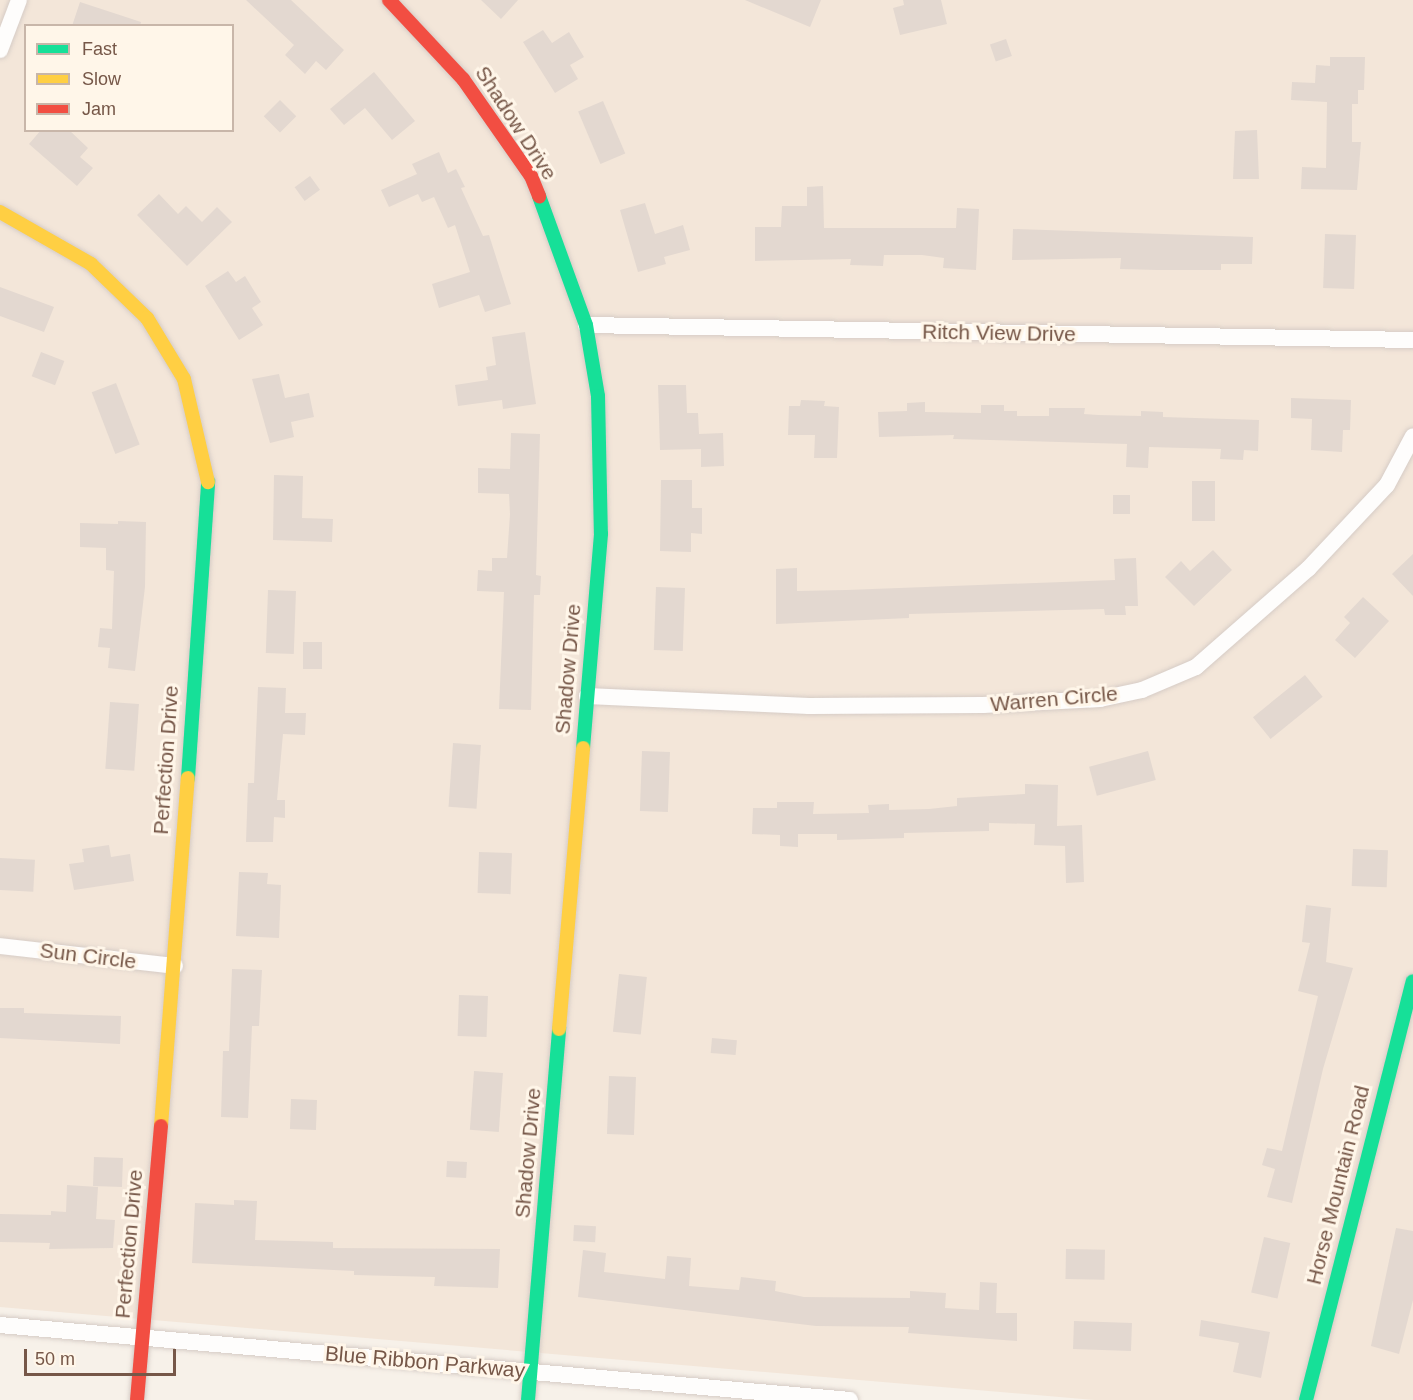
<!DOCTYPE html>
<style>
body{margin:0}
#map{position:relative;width:1413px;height:1400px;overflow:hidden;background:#f7f1e9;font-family:Arial,sans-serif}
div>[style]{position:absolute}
.residential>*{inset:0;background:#f3e6d9}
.building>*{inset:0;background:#e3d8d0;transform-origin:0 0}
.roads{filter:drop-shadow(0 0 2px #d6ccc6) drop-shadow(0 0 2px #d6ccc6)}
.street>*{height:16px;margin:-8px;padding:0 8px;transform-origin:8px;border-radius:8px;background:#fefdfc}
.fast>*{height:14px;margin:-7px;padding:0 7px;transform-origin:7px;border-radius:7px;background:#16e098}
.slow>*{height:14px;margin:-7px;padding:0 7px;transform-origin:7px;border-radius:7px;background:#ffcf43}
.jam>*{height:14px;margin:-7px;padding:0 7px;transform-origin:7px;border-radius:7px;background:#f24e42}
span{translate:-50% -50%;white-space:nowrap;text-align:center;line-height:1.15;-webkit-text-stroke:6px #fff6e9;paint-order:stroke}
.street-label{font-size:21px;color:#765748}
.legend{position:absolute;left:24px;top:24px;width:210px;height:108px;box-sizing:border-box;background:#fff6e9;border:2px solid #c8b6a9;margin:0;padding:8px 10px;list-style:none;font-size:18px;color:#765748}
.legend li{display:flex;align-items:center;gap:12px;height:30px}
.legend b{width:30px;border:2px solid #c8b6a9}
.scale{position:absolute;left:24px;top:1349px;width:152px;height:27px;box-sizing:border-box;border:3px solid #765748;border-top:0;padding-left:8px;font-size:18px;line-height:21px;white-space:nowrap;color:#765748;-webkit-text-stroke:4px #fff6e9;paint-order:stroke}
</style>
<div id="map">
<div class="residential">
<div style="clip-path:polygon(evenodd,0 0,1413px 0,1413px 1400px,1094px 1400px,0 1307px,0 0,26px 26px,232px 26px,232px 130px,26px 130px,26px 26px)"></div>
</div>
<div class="building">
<div style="clip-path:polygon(246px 0,291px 0,344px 50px,326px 70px,316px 61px,305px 74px,285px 55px,294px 45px)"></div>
<div style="clip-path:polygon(481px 0,518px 0,501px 19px)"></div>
<div style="clip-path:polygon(745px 0,821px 0,810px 27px)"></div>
<div style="clip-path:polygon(903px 0,941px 0,947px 24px,900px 35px,893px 8px,904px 5px)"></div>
<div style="clip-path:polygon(80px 2px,141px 22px,140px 26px,72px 26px)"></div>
<div style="clip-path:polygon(543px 30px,552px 43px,569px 32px,584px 57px,570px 65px,578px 79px,555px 93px,523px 42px)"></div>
<div style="left:1006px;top:39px;width:18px;height:17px;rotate:71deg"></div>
<div style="clip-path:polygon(1330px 57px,1365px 57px,1364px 90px,1358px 90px,1358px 104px,1352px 104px,1352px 142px,1361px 142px,1357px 190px,1301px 189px,1302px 167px,1326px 168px,1327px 102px,1291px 100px,1292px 82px,1315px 83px,1316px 65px,1330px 66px)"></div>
<div style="clip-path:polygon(374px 72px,415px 121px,392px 140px,365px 108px,344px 125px,330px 109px)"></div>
<div style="left:280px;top:100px;width:23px;height:23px;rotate:45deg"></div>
<div style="left:603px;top:101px;width:57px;height:27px;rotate:67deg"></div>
<div style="clip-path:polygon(41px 130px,69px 130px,88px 148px,80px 157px,93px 168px,77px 186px,29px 144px)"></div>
<div style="clip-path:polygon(1257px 130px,1259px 179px,1233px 179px,1235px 131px)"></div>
<div style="clip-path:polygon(439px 152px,448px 173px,456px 169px,465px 187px,461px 188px,483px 236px,489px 235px,511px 304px,485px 312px,479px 295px,439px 308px,432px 284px,470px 272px,455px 225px,448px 228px,434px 197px,422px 202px,418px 194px,389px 207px,381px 190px,417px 174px,412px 164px)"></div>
<div style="left:310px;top:176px;width:17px;height:19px;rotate:54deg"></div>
<div style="clip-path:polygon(823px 186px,824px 228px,956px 228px,957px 208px,979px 209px,976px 270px,943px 268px,944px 258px,922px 255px,884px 255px,883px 266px,850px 265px,851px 259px,755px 261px,755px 227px,781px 227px,782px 206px,807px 206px,807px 187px)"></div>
<div style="clip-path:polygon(159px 194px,178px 214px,186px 206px,202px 222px,217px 207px,232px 222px,187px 266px,137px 215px)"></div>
<div style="clip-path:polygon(645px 203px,655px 234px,683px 225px,690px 250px,664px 257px,666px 264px,638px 272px,620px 210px)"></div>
<div style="clip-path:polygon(1013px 229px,1253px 237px,1252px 264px,1221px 264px,1221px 270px,1157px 270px,1120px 269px,1121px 258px,1012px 260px)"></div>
<div style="left:1325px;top:234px;width:31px;height:54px;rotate:2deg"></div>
<div style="clip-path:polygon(228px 271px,236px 282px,245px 276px,261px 302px,252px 308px,263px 325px,239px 340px,205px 286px)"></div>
<div style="clip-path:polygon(0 287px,54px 307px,44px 332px,0 316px)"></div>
<div style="clip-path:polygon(525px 332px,536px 404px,503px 409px,502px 400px,458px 406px,455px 385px,488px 380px,486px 367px,496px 365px,492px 337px)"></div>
<div style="left:41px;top:352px;width:25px;height:26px;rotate:21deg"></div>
<div style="clip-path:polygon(279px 374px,285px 398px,309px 393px,314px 417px,291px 422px,294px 437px,270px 443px,252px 379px)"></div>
<div style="left:116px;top:383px;width:66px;height:26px;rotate:69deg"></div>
<div style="clip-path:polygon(658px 385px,686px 385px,687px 413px,698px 413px,699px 434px,723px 433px,724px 466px,701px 467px,701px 449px,660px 450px)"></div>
<div style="clip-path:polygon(1291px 398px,1351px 400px,1350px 430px,1343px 430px,1342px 452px,1311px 450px,1312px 419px,1291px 418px)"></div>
<div style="clip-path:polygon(801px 400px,825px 401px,824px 406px,839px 407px,837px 458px,814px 458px,815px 435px,788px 435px,789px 406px,800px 406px)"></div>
<div style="clip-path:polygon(925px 402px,925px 412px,981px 413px,981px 405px,1004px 405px,1004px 411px,1017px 411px,1017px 416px,1049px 416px,1049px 408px,1085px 408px,1084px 414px,1098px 415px,1141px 416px,1141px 411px,1163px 412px,1163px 417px,1259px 420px,1258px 451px,1244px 450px,1243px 460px,1220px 459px,1221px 449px,1149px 447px,1148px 468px,1126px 467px,1127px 444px,953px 439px,954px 435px,879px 437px,878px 412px,907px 411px,907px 403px)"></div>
<div style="clip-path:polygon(511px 433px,540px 434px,536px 575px,541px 576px,540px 595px,534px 595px,531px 710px,499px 709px,504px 592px,477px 591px,478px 570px,492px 571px,492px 558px,507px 558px,510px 514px,509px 494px,478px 493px,478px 468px,510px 469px)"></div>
<div style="clip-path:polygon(274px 475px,303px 476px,302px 518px,333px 519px,332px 542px,273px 540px)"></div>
<div style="clip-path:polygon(661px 480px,692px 480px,692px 508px,702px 508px,702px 534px,691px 533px,691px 552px,660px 551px)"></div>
<div style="left:1192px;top:481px;width:23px;height:40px"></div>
<div style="left:1113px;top:495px;width:17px;height:19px"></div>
<div style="clip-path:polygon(118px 521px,146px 522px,145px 587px,135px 671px,108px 668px,110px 648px,98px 647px,100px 628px,112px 629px,114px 571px,106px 570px,106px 548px,80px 547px,80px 523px,118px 524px)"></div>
<div style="clip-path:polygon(1213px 550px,1232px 570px,1194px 606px,1165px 577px,1181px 561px,1190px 571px)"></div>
<div style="clip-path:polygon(1413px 554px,1413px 596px,1392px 574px)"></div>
<div style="clip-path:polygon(1136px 558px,1138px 606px,1125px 606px,1126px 615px,1105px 615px,1104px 609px,909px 614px,909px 618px,776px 624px,776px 569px,797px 568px,797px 591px,846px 590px,1115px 580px,1114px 559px)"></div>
<div style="left:656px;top:587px;width:29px;height:63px;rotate:2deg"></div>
<div style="left:268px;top:590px;width:28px;height:63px;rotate:2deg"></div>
<div style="clip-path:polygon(1363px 597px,1389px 621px,1355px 658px,1335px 640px,1350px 623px,1344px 617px)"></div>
<div style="left:303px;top:642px;width:19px;height:27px"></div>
<div style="left:1305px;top:675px;width:28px;height:67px;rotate:51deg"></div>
<div style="clip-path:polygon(258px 687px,286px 688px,285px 713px,306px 713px,305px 735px,283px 734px,277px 800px,285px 800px,285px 818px,274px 817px,273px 842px,246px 842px,248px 783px,254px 783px)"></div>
<div style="left:110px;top:702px;width:29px;height:67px;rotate:4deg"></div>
<div style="left:453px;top:743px;width:28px;height:64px;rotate:4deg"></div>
<div style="left:642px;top:751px;width:28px;height:60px;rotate:2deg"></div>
<div style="left:1148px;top:751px;width:30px;height:61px;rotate:75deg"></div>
<div style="clip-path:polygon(1025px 784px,1058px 785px,1057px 826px,1082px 825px,1084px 882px,1066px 883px,1065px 846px,1034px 845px,1035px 824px,989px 823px,989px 831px,904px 833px,904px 838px,837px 840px,837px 834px,798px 834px,798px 847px,780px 846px,780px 835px,752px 834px,753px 808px,777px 808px,777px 802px,814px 802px,813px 814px,869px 813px,868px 805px,889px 804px,889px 810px,929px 809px,957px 806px,957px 798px,1025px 794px)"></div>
<div style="clip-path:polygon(109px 845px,111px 857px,130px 854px,134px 881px,74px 890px,69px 864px,84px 862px,82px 849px)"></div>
<div style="left:1353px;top:849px;width:35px;height:37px;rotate:2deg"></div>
<div style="left:479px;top:852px;width:33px;height:41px;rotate:2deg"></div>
<div style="left:0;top:858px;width:35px;height:32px;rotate:3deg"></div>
<div style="clip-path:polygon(239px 872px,268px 873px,267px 884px,281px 885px,279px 938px,236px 936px)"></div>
<div style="clip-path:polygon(1306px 905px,1331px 908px,1326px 962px,1353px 968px,1323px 1069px,1292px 1203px,1267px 1197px,1275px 1169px,1262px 1165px,1267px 1148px,1282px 1151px,1318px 996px,1298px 991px,1310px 943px,1302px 942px)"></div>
<div style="clip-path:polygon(232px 969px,262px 970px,259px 1026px,252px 1026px,248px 1118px,221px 1117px,223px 1051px,229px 1051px)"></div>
<div style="left:619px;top:974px;width:28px;height:58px;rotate:6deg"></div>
<div style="left:459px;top:995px;width:29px;height:41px;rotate:2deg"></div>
<div style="clip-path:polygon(0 1008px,24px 1008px,24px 1013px,121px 1016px,120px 1044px,0 1038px)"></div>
<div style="left:712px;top:1038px;width:25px;height:15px;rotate:5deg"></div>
<div style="left:474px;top:1071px;width:29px;height:59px;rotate:4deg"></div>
<div style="left:609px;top:1076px;width:27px;height:58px;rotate:2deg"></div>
<div style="left:291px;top:1099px;width:26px;height:30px;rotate:2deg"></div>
<div style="left:94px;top:1157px;width:29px;height:29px;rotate:2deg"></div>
<div style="left:447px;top:1161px;width:20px;height:16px;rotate:3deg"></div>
<div style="clip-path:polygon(67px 1185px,98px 1187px,96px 1219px,115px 1220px,113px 1248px,49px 1249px,50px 1243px,0 1242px,0 1214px,51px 1215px,51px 1211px,66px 1212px)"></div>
<div style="clip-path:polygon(234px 1200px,257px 1201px,255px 1240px,333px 1242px,333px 1248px,500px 1249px,498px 1288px,434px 1286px,435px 1277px,354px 1275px,354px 1271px,192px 1263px,195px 1203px,234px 1205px)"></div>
<div style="left:574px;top:1225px;width:22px;height:16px;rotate:3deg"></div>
<div style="clip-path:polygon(1396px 1228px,1413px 1231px,1413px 1300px,1399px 1354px,1371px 1346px)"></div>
<div style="left:1264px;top:1237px;width:27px;height:57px;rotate:13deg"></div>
<div style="left:1066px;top:1249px;width:39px;height:30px;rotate:1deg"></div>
<div style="clip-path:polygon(583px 1250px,606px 1253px,604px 1272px,665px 1279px,667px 1256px,691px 1258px,689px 1286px,739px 1290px,741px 1277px,776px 1281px,775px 1291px,804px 1297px,910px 1298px,910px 1291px,946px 1293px,945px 1308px,979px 1310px,980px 1282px,997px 1283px,996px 1313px,1017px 1313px,1017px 1341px,908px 1333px,909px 1327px,816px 1326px,578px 1297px)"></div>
<div style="clip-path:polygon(1201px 1320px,1270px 1332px,1261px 1378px,1233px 1372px,1239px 1343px,1199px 1336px)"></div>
<div style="left:1074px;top:1321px;width:58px;height:28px;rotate:2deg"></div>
</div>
<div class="roads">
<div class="street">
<div style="left:0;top:50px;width:53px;rotate:-69.2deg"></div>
<div style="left:586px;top:325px;width:827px;rotate:1.04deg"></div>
<div style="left:587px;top:696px;width:222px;rotate:2.6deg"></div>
<div style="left:809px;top:706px;width:174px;rotate:-0.3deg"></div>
<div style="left:983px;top:705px;width:117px;rotate:-2.9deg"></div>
<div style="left:1100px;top:699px;width:43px;rotate:-12.1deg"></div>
<div style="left:1142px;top:690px;width:59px;rotate:-23.1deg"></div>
<div style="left:1196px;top:667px;width:149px;rotate:-41.2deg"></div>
<div style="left:1308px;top:569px;width:115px;rotate:-46.8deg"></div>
<div style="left:1387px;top:485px;width:55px;rotate:-62deg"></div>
<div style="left:0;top:946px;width:176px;rotate:6.5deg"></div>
<div style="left:0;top:1325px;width:853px;rotate:5.04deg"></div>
</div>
<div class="fast">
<div style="left:539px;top:196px;width:137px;rotate:70deg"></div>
<div style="left:586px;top:325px;width:72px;rotate:80.4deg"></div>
<div style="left:598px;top:396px;width:138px;rotate:88.8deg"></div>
<div style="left:601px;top:534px;width:215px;rotate:94.8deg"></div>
<div style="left:188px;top:778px;width:297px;rotate:-86.1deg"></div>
<div style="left:528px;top:1400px;width:372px;rotate:-85.2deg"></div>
<div style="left:1306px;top:1400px;width:432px;rotate:-75.7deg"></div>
</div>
<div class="slow">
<div style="left:0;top:212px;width:105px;rotate:29.7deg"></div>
<div style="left:91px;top:264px;width:78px;rotate:44deg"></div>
<div style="left:147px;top:318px;width:71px;rotate:58.8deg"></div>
<div style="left:184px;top:379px;width:106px;rotate:76.9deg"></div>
<div style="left:559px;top:1029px;width:282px;rotate:-85.1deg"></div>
<div style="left:161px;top:1126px;width:349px;rotate:-85.6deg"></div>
</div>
<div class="jam">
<div style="left:389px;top:0;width:108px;rotate:46.9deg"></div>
<div style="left:463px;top:79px;width:118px;rotate:55deg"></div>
<div style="left:531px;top:176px;width:22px;rotate:68deg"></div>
<div style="left:137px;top:1400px;width:275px;rotate:-85deg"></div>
</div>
</div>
<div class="street-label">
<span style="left:516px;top:123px;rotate:57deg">Shadow Drive</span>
<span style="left:999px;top:333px;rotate:1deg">Ritch View Drive</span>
<span style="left:568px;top:669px;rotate:-85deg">Shadow Drive</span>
<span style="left:1054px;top:699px;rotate:-5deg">Warren Circle</span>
<span style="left:166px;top:760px;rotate:-86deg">Perfection Drive</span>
<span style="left:88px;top:956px;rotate:7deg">Sun Circle</span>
<span style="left:528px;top:1153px;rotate:-85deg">Shadow Drive</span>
<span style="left:1338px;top:1185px;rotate:-76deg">Horse Mountain Road</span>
<span style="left:129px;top:1244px;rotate:-85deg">Perfection Drive</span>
<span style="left:425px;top:1362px;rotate:5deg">Blue Ribbon Parkway</span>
</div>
<ul class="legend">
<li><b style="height:8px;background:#16e098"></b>Fast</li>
<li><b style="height:8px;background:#ffcf43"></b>Slow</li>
<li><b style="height:8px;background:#f24e42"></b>Jam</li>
</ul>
<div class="scale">50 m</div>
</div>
